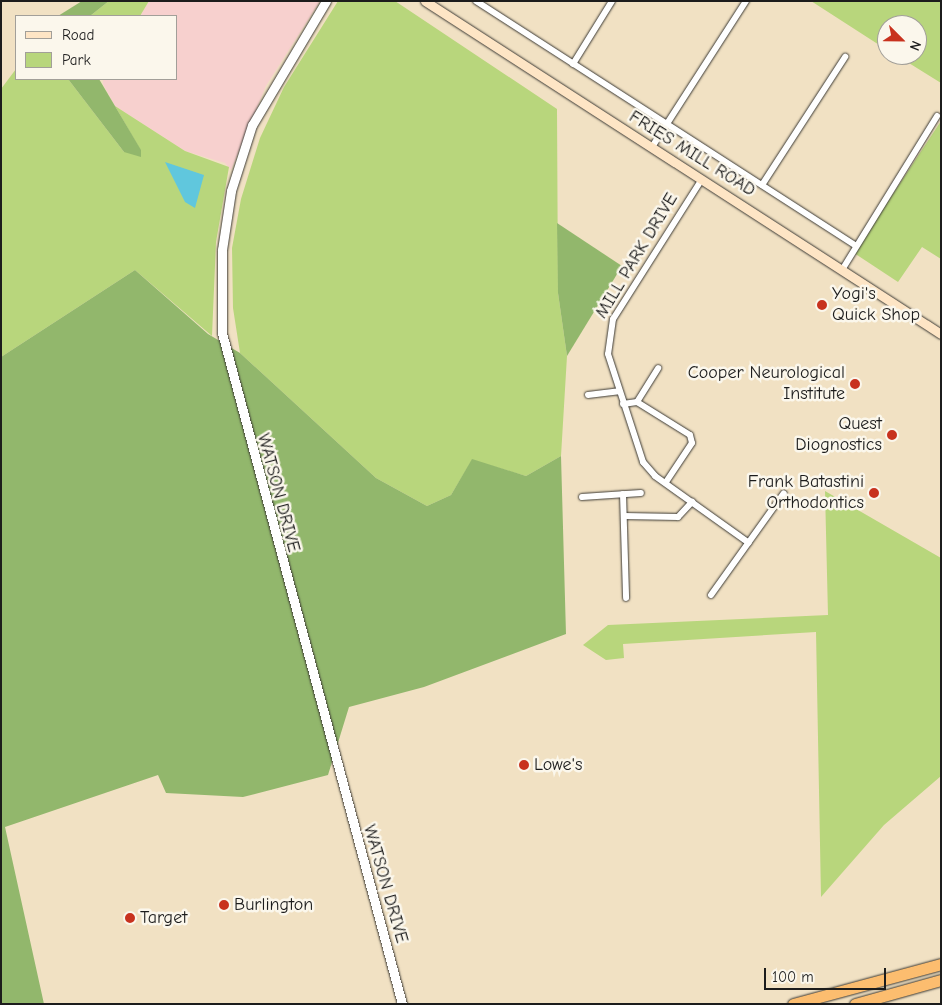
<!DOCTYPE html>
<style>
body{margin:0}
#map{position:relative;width:942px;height:1005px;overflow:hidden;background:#f1e1c3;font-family:"Comic Neue",sans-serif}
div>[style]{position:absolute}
.built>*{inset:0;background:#f7d0ce}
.green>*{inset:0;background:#b8d67c}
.forest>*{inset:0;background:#92b76c}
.water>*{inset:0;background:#60c7dd}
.roads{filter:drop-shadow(0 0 1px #3c3a35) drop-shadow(0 0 1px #3c3a35)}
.minor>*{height:6px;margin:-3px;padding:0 3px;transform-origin:3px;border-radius:3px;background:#fff}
.tertiary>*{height:9px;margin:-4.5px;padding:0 4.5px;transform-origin:4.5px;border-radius:4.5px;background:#fff}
.secondary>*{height:9px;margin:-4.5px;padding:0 4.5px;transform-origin:4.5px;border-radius:4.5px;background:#fee5c5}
.trunk>*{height:11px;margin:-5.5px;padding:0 5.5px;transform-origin:5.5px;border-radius:5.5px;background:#fcbd6f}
.dots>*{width:14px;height:14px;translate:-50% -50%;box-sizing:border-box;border:2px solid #fbf7ec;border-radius:50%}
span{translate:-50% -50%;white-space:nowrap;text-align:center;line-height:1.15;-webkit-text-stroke:5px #fbf7ec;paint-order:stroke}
.street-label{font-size:18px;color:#1c1c1c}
.poi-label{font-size:18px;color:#1c1c1c}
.left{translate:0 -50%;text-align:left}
.right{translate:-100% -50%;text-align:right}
.frame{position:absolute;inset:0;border:2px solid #1c1c1c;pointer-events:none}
.legend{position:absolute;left:15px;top:15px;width:162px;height:65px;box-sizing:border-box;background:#fbf7ec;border:1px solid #a29f99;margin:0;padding:6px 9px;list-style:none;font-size:15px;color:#1c1c1c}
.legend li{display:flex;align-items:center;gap:10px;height:25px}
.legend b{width:25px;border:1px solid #a29f99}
.north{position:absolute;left:877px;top:15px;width:50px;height:50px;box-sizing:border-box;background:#fbf7ec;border:1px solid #a29f99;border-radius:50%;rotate:113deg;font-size:14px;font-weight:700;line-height:20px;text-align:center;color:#1c1c1c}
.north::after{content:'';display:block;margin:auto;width:18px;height:22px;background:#c8321e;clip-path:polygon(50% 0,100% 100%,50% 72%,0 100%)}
.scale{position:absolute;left:764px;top:968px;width:122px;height:22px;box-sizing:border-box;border:2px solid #1c1c1c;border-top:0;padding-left:6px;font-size:15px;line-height:18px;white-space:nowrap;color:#1c1c1c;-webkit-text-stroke:4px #fbf7ec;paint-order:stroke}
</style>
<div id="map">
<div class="built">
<div style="clip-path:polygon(149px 1px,320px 1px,266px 86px,231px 170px,225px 163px,185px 151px,115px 106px,103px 84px,103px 79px,176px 79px,176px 16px,140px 16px)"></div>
</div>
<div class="green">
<div style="clip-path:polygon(109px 1px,149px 1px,140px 16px,90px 16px)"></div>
<div style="clip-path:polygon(338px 1px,395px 1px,557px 109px,558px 293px,567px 356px,561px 456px,526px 476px,472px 460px,451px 495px,427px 506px,376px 478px,240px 353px,233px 308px,232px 248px,241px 199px,260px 138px,284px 87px)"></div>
<div style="clip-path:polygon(811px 1px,941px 1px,941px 83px,896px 55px,917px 55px,917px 25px,887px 25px,887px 50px)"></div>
<div style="clip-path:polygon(16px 69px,16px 79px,68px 79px,124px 152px,141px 151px,115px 106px,185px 151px,229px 167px,216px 242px,212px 336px,135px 270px,1px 357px,1px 89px)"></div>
<div style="clip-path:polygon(941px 121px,941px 259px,922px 247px,898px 282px,854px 253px)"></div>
<div style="clip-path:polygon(825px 491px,941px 558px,941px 776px,884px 825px,821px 897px,816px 632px,623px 644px,624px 658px,606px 660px,583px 645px,608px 625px,828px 615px)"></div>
</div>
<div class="forest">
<div style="clip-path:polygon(82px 1px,109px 1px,90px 16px,58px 16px)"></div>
<div style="clip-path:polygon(68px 79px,99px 79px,141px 150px,141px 157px,124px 152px)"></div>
<div style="clip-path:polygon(557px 223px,622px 266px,567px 356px,558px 293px)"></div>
<div style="clip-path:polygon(135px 270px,208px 334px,240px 353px,376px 478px,427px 506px,451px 495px,472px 459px,526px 476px,561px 456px,566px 634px,424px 687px,349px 707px,328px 775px,243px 797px,166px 793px,158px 775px,5px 827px,44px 1004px,1px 1004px,1px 357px)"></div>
</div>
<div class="water">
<div style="clip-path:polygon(165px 162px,204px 175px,195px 208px,185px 202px)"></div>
</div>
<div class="roads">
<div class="minor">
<div style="left:476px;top:1px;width:451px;rotate:32.8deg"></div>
<div style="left:573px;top:64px;width:74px;rotate:-58.2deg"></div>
<div style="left:652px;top:147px;width:174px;rotate:-57.2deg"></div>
<div style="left:702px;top:179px;width:166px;rotate:122.4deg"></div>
<div style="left:613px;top:319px;width:35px;rotate:98deg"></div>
<div style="left:608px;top:354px;width:114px;rotate:72deg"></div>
<div style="left:643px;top:462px;width:18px;rotate:49deg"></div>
<div style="left:655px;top:476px;width:115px;rotate:35.5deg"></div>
<div style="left:762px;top:185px;width:153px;rotate:-57deg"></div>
<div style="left:842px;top:270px;width:181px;rotate:-58.3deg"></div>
<div style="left:588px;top:395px;width:31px;rotate:-7deg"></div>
<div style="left:637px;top:402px;width:40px;rotate:-58deg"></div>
<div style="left:623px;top:404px;width:14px;rotate:-8deg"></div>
<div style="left:637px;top:402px;width:62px;rotate:31.9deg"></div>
<div style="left:690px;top:435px;width:8px;rotate:76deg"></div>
<div style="left:692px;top:443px;width:47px;rotate:123.7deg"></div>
<div style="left:623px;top:494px;width:104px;rotate:88.3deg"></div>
<div style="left:582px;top:497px;width:59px;rotate:-3.9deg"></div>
<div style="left:624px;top:516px;width:54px;rotate:1.1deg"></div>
<div style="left:678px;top:517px;width:21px;rotate:-47deg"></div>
<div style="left:711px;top:595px;width:125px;rotate:-54.4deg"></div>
</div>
<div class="tertiary">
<div style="left:326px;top:1px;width:144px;rotate:120.8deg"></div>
<div style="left:252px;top:125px;width:69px;rotate:107.7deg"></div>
<div style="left:231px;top:191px;width:60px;rotate:98.7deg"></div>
<div style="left:222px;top:250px;width:83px;rotate:90deg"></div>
<div style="left:222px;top:333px;width:695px;rotate:74.98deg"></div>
</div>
<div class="secondary">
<div style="left:425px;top:1px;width:614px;rotate:32.84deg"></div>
</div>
<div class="trunk">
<div style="left:793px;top:1004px;width:153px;rotate:-15.1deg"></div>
<div style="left:855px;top:1004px;width:89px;rotate:-15.6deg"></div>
</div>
</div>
<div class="dots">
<div style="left:822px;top:305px;background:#c8321e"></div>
<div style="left:855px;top:384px;background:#c8321e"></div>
<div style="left:892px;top:435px;background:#c8321e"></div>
<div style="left:874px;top:493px;background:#c8321e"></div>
<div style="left:524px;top:765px;background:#c8321e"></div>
<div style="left:224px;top:905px;background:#c8321e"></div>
<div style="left:130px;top:918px;background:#c8321e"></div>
</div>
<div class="street-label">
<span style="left:692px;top:154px;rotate:32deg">FRIES MILL ROAD</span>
<span style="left:637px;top:256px;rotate:-59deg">MILL PARK DRIVE</span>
<span style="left:278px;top:493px;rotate:75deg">WATSON DRIVE</span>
<span style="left:385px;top:884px;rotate:74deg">WATSON DRIVE</span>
</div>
<div class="poi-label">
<span class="left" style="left:832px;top:305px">Yogi's<br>Quick Shop</span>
<span class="right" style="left:845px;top:384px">Cooper Neurological<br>Institute</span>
<span class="right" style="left:882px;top:435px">Quest<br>Diognostics</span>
<span class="right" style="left:864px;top:493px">Frank Batastini<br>Orthodontics</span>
<span class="left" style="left:534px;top:765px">Lowe's</span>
<span class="left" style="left:234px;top:905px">Burlington</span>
<span class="left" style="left:140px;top:918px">Target</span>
</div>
<div class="frame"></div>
<ul class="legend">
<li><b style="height:6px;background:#fee5c5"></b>Road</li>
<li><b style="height:14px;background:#b8d67c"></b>Park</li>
</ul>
<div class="north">N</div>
<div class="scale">100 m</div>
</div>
